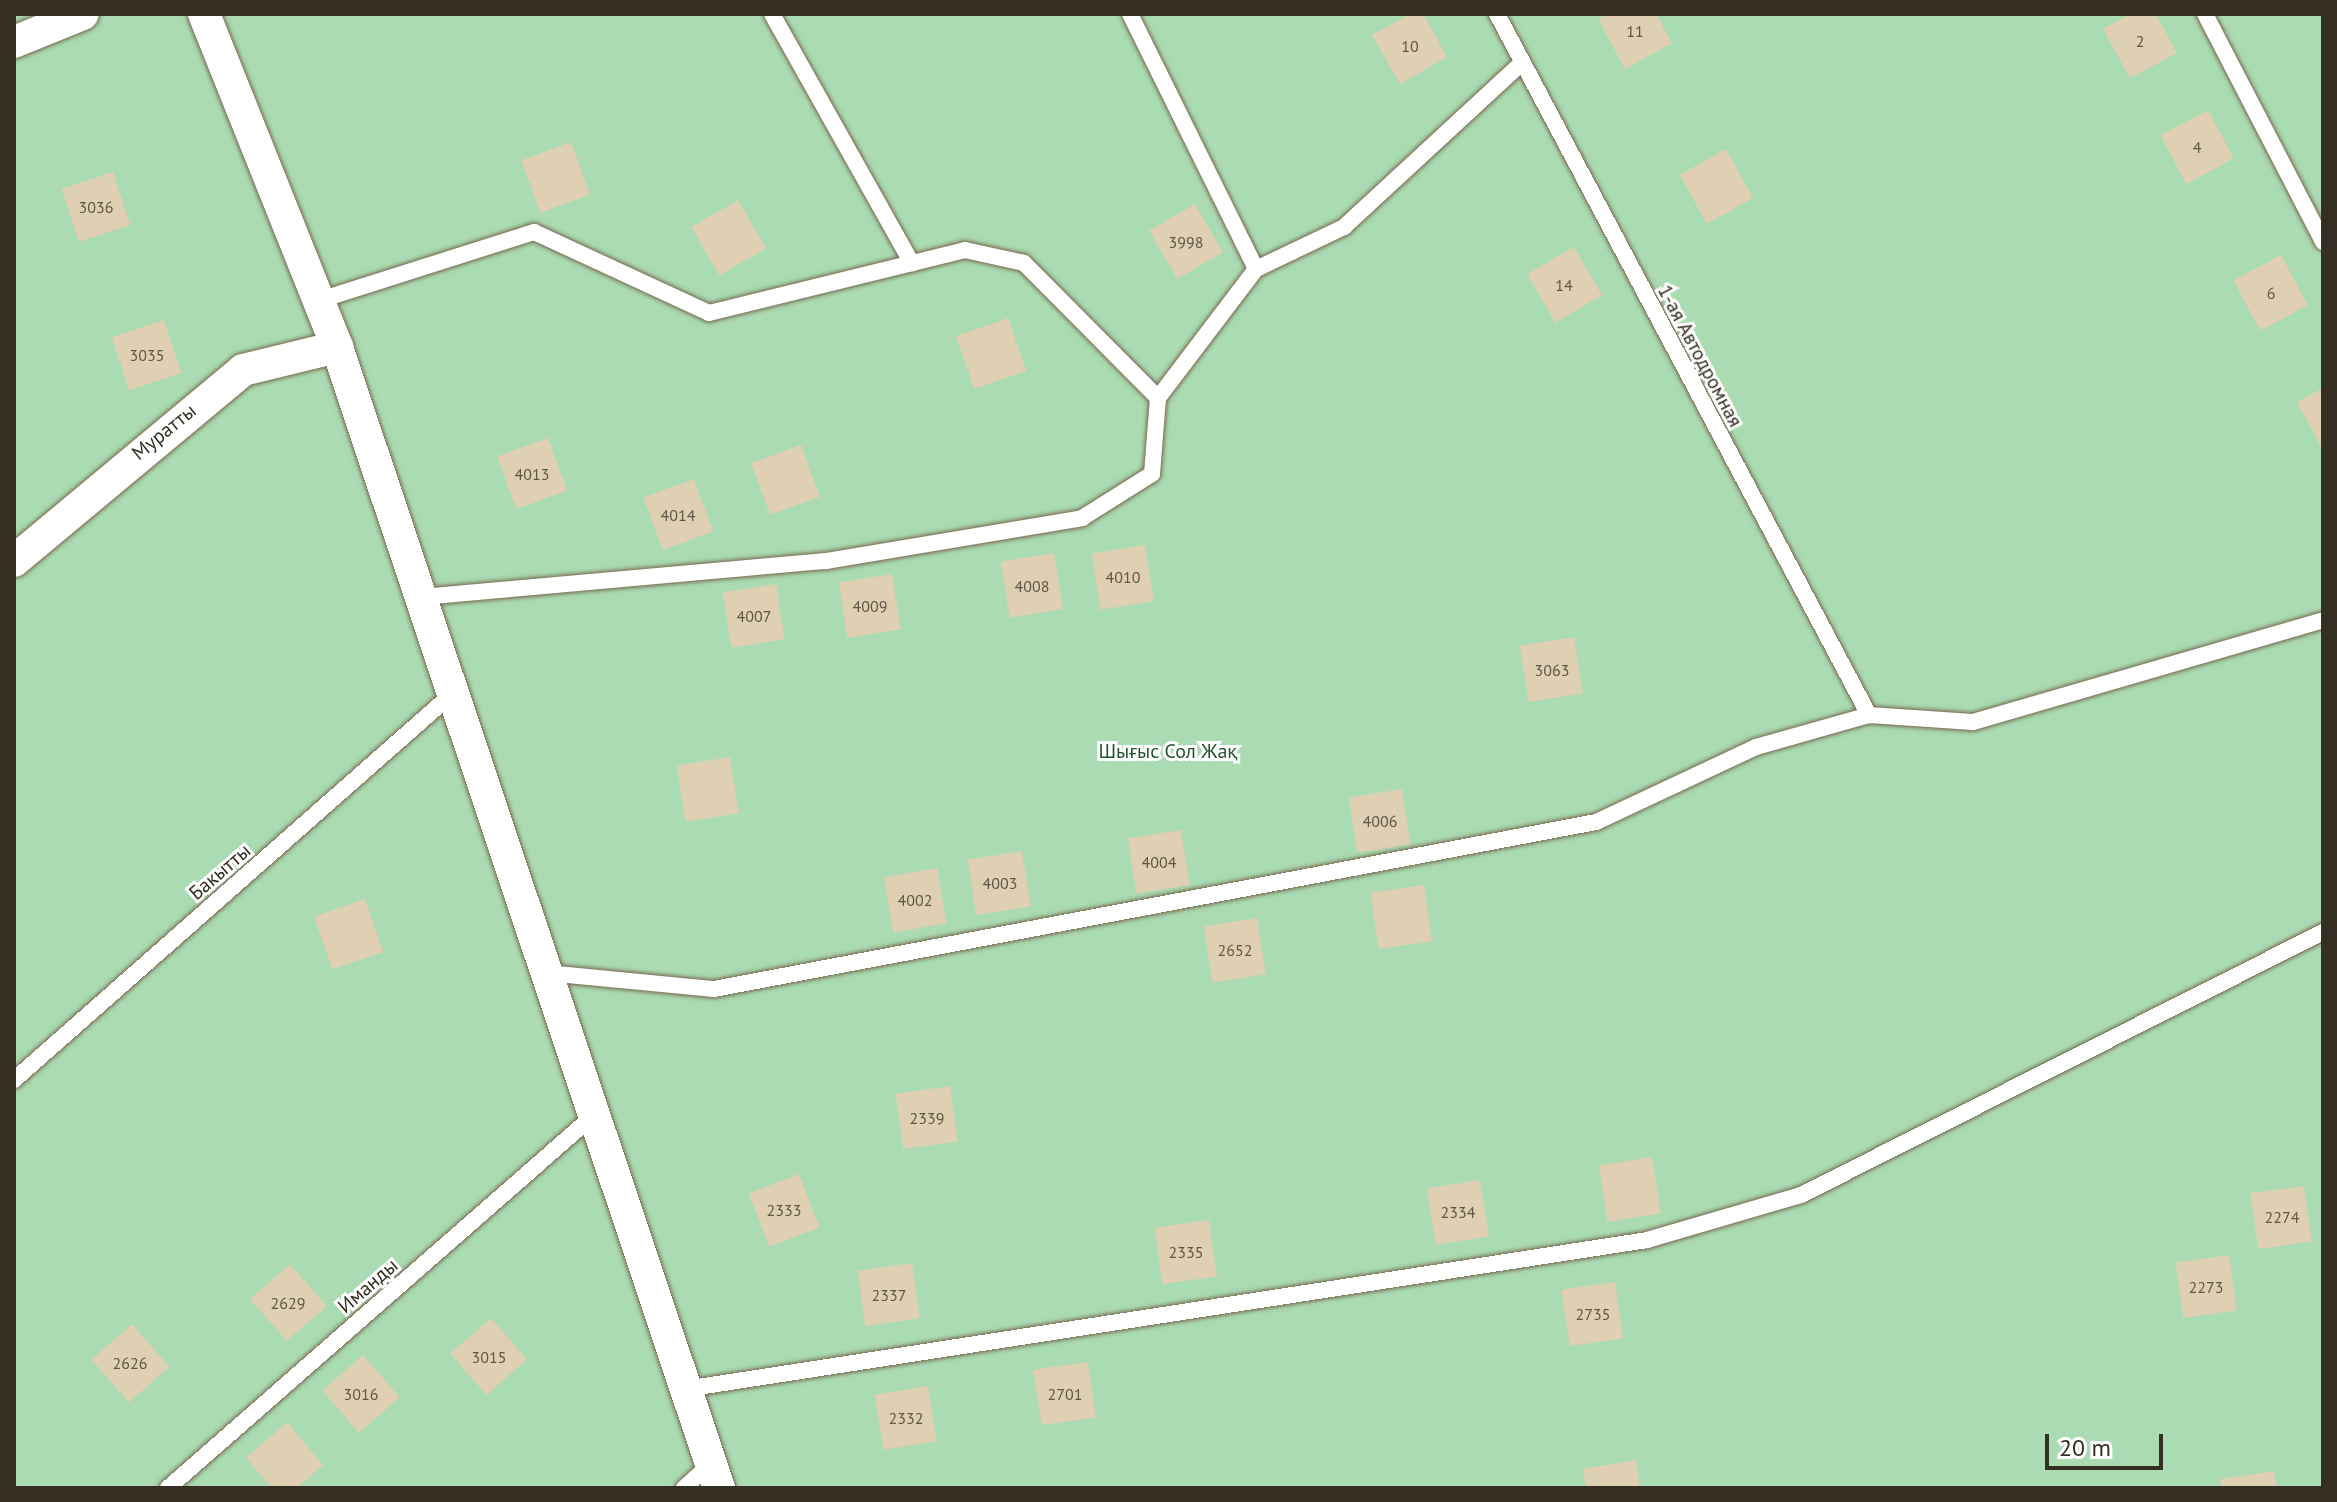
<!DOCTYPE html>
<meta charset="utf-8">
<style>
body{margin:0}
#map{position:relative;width:2337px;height:1502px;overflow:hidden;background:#feedd1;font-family:"PT Sans",sans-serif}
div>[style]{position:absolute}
.green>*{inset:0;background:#aadbb2;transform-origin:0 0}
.building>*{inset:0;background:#dfcfb3;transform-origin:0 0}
.roads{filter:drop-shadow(0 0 2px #77684f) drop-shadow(0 0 2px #77684f)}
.lane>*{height:16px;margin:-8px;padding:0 8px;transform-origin:8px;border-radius:8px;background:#fff}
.street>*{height:32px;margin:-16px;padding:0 16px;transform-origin:16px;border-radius:16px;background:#fff}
span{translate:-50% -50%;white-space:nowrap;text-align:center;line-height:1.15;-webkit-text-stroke:6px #fff;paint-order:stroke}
.number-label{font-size:16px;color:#5f5647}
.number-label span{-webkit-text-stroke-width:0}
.street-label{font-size:20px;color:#342e23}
.park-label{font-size:20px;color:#20552e}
.frame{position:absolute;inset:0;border:16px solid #342e23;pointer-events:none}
.scale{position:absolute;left:2045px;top:1434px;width:118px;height:36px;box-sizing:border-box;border:4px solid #342e23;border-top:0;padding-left:10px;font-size:24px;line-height:28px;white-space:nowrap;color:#342e23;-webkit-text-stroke:6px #fff;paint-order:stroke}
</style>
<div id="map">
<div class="green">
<div style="left:14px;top:14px;width:2309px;height:1474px"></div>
</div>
<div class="building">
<div style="clip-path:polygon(1410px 14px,1423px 14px,1447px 57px,1400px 84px,1372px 35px)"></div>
<div style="clip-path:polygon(1608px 14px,1656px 14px,1672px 43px,1625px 69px,1598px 19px)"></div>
<div style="clip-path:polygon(2131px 14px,2156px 14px,2177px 53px,2130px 78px,2103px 29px)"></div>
<div style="left:2208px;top:110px;width:55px;height:54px;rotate:62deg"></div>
<div style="left:571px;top:142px;width:56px;height:53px;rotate:70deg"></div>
<div style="left:1726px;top:149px;width:56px;height:53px;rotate:61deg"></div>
<div style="left:113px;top:172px;width:56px;height:54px;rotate:72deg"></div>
<div style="left:738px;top:200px;width:56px;height:54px;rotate:60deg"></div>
<div style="left:1195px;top:204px;width:56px;height:53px;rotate:60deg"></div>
<div style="left:1574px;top:247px;width:56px;height:54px;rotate:60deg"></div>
<div style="left:2281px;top:255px;width:57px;height:54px;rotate:62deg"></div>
<div style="left:1008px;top:318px;width:56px;height:55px;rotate:71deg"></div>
<div style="left:164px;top:320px;width:56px;height:55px;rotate:72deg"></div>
<div style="clip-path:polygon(2323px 388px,2323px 451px,2297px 402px)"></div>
<div style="left:548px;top:438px;width:56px;height:54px;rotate:70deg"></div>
<div style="left:801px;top:445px;width:55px;height:53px;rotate:70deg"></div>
<div style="left:694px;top:479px;width:56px;height:54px;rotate:70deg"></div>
<div style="left:1145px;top:545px;width:57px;height:54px;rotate:81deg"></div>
<div style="left:1054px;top:553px;width:57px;height:54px;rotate:81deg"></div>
<div style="left:892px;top:574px;width:56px;height:54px;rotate:81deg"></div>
<div style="left:776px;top:584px;width:56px;height:54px;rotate:81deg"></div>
<div style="left:1574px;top:637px;width:57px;height:55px;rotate:81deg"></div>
<div style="left:730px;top:757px;width:57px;height:54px;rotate:81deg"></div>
<div style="left:1402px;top:789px;width:56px;height:54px;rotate:81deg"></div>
<div style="left:1181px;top:830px;width:56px;height:54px;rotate:81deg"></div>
<div style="left:1022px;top:851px;width:56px;height:55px;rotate:81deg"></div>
<div style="left:937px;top:868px;width:56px;height:54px;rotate:80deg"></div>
<div style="left:1424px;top:885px;width:57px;height:54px;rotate:82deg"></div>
<div style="left:365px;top:899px;width:56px;height:54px;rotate:71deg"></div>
<div style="left:1257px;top:918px;width:57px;height:54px;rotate:81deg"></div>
<div style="left:950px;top:1086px;width:56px;height:55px;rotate:82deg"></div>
<div style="left:1652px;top:1157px;width:57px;height:54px;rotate:81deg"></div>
<div style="left:799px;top:1174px;width:57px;height:54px;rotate:69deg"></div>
<div style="left:1480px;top:1180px;width:57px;height:54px;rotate:81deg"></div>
<div style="left:2304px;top:1186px;width:56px;height:54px;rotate:82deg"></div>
<div style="left:1209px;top:1220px;width:57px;height:55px;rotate:82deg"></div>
<div style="left:2229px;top:1255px;width:56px;height:54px;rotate:82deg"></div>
<div style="left:912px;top:1263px;width:56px;height:55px;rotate:82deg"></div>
<div style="left:290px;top:1264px;width:56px;height:53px;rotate:49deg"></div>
<div style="left:1615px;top:1282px;width:57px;height:54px;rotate:82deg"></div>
<div style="left:491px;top:1318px;width:55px;height:54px;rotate:49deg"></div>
<div style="left:132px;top:1324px;width:57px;height:54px;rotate:49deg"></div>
<div style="left:363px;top:1355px;width:56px;height:54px;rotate:49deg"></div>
<div style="left:1088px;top:1362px;width:56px;height:55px;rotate:82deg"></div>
<div style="left:928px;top:1386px;width:56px;height:54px;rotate:81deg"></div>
<div style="clip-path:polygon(287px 1422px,323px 1465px,297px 1488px,272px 1488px,246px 1458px)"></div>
<div style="clip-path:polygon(1636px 1460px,1640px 1488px,1586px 1488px,1583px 1469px)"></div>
<div style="clip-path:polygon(2274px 1471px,2276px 1488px,2222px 1488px,2220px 1479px)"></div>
</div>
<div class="roads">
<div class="lane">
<div style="left:772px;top:14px;width:286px;rotate:60.7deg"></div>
<div style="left:1130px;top:14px;width:284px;rotate:63.7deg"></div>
<div style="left:1497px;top:14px;width:794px;rotate:62.05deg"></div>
<div style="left:2205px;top:14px;width:257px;rotate:62.6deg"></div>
<div style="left:320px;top:300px;width:225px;rotate:-17.6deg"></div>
<div style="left:534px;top:232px;width:193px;rotate:24.8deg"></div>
<div style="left:709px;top:313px;width:264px;rotate:-13.8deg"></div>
<div style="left:965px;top:250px;width:60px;rotate:12.4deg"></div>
<div style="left:1024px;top:263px;width:190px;rotate:45.2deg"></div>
<div style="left:421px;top:597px;width:407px;rotate:-5.1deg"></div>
<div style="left:826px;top:561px;width:260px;rotate:-9.5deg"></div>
<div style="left:1082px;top:518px;width:83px;rotate:-32.2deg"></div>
<div style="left:1152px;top:474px;width:76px;rotate:-85.5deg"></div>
<div style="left:1158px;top:398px;width:162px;rotate:-52.8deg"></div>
<div style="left:1256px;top:269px;width:98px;rotate:-25.5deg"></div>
<div style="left:1344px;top:227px;width:242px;rotate:-42.7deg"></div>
<div style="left:547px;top:973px;width:168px;rotate:5.5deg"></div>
<div style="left:714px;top:989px;width:898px;rotate:-10.72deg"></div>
<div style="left:1596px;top:822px;width:177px;rotate:-25.1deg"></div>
<div style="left:1756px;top:747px;width:117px;rotate:-15.8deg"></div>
<div style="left:1869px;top:715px;width:104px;rotate:3.9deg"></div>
<div style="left:1973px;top:722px;width:365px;rotate:-16.2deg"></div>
<div style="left:14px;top:1080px;width:585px;rotate:-41.4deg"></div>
<div style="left:685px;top:1389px;width:973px;rotate:-8.8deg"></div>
<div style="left:1647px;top:1240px;width:160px;rotate:-16.3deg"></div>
<div style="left:1801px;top:1195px;width:585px;rotate:-26.74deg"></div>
<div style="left:168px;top:1488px;width:566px;rotate:-41.2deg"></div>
<div style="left:684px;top:1488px;width:36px;rotate:-42deg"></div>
</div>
<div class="street">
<div style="left:204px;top:14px;width:359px;rotate:68.2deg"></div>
<div style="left:337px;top:347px;width:1203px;rotate:71.49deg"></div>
<div style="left:14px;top:42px;width:74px;rotate:-22.1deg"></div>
<div style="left:14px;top:561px;width:298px;rotate:-39.8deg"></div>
<div style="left:243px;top:370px;width:97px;rotate:-13.7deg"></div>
</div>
</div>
<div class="number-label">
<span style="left:1635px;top:31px">11</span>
<span style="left:2140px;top:41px">2</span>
<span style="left:1410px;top:46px">10</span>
<span style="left:2197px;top:147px">4</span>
<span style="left:96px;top:207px">3036</span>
<span style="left:1186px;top:242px">3998</span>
<span style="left:1564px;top:285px">14</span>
<span style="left:2271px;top:293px">6</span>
<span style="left:147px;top:355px">3035</span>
<span style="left:532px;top:474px">4013</span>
<span style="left:678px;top:515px">4014</span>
<span style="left:1123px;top:577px">4010</span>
<span style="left:1032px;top:586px">4008</span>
<span style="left:870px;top:606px">4009</span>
<span style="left:754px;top:616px">4007</span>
<span style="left:1552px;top:670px">3063</span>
<span style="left:1380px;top:821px">4006</span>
<span style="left:1159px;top:862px">4004</span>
<span style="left:1000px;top:883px">4003</span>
<span style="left:915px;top:900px">4002</span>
<span style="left:1235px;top:950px">2652</span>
<span style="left:927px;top:1118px">2339</span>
<span style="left:784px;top:1210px">2333</span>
<span style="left:1458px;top:1212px">2334</span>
<span style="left:2282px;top:1217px">2274</span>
<span style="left:1186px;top:1252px">2335</span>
<span style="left:2206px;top:1287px">2273</span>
<span style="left:889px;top:1295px">2337</span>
<span style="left:288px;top:1303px">2629</span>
<span style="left:1593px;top:1314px">2735</span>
<span style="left:489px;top:1357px">3015</span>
<span style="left:130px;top:1363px">2626</span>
<span style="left:361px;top:1394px">3016</span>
<span style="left:1065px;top:1394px">2701</span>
<span style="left:906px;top:1418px">2332</span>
</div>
<div class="street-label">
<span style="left:1700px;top:356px;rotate:62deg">1-ая Автодромная</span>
<span style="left:164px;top:432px;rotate:-39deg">Муратты</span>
<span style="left:220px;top:872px;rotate:-41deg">Бакытты</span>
<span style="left:368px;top:1286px;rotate:-41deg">Иманды</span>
</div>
<div class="park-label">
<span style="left:1168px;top:751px">Шығыс Сол Жақ</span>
</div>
<div class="frame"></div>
<div class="scale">20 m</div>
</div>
